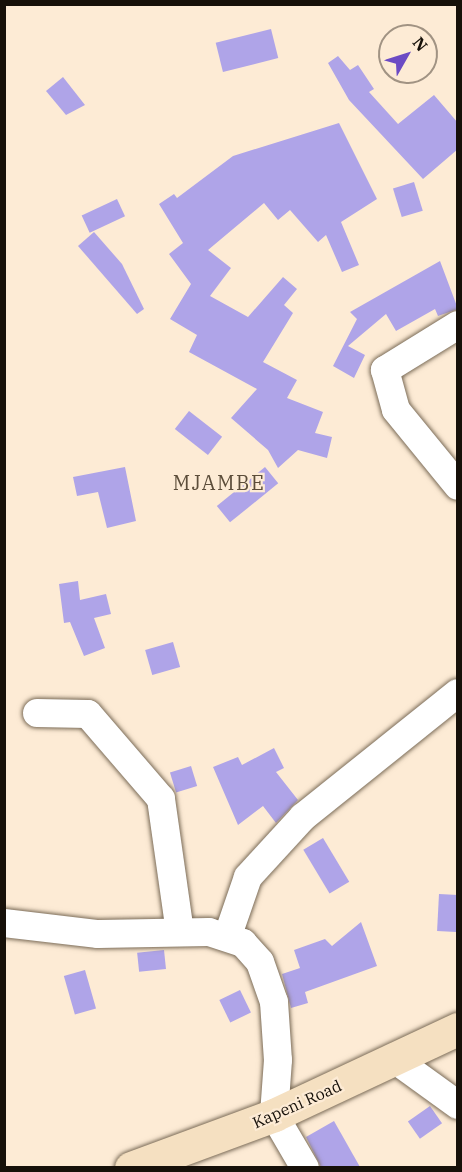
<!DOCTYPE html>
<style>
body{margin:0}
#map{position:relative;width:462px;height:1172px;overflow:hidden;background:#fdebd5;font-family:"IBM Plex Serif",serif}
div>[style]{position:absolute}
.building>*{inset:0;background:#afa4e8;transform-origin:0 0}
.roads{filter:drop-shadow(0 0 2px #7b6c58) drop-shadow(0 0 2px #7b6c58)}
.street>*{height:28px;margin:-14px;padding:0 14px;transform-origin:14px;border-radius:14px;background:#fff}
.secondary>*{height:33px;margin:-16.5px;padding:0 16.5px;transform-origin:16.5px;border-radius:16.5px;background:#f5e0c1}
span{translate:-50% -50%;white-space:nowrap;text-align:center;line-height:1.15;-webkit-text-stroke:4.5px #fdebd5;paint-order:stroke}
.street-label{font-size:16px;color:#161009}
.quarter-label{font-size:20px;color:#5c4d3a;letter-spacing:1.5px}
.frame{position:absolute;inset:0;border:6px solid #161009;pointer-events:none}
.north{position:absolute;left:378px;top:24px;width:60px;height:60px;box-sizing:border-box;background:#fdebd5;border:2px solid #a19383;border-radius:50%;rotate:51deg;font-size:16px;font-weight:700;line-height:24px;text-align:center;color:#161009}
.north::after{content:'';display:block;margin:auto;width:21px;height:27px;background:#6c4bc4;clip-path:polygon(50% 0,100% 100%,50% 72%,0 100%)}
</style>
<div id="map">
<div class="building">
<div style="left:271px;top:29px;width:30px;height:57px;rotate:76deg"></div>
<div style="clip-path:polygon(338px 56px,350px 70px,358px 65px,374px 89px,369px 92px,398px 124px,434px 95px,458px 123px,458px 149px,423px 179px,349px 100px,328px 63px)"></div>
<div style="clip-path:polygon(63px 77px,85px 105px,66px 115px,46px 91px)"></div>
<div style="clip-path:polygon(339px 123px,377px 199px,341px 222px,359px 265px,342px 272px,326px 235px,318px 242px,290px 210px,278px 220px,264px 203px,208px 250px,231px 268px,210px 296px,248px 317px,283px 277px,297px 289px,284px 305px,293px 313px,263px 362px,297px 380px,287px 398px,323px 412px,315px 433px,332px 437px,327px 458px,298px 450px,278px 468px,268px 450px,231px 418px,257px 389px,189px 352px,197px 335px,170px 319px,191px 284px,169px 254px,183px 243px,159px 204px,174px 194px,177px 198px,233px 156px)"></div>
<div style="left:414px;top:182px;width:30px;height:22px;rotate:73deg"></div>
<div style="left:117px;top:199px;width:19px;height:39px;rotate:65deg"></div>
<div style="clip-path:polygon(94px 232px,122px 264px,144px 309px,137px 314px,78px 246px)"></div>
<div style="clip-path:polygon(440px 261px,458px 309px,438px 316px,435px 309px,396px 331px,386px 314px,348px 346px,365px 355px,354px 378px,333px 366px,357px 319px,350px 312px)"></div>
<div style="left:189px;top:411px;width:42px;height:23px;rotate:38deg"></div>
<div style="clip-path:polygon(125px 467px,136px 521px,107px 528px,98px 492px,77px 496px,73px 477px)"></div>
<div style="left:265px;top:467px;width:21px;height:62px;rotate:51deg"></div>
<div style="clip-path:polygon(78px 581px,80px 600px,106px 594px,111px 614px,94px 618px,105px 648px,84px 656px,70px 622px,64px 623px,59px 584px)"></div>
<div style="left:173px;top:642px;width:26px;height:29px;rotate:74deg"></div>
<div style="clip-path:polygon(274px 748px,284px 768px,276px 772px,298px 800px,276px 823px,263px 806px,238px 825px,213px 767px,238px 757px,242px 765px)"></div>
<div style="left:191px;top:766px;width:21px;height:22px;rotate:73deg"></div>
<div style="left:323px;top:838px;width:51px;height:23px;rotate:59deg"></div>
<div style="left:439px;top:894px;width:19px;height:37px;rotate:3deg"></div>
<div style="clip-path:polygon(361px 922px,377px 966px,305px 992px,308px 1003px,291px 1008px,282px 974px,300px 968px,294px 950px,325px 939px,332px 946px)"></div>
<div style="left:164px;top:950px;width:19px;height:27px;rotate:84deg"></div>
<div style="left:85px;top:970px;width:40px;height:22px;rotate:74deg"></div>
<div style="left:240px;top:990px;width:25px;height:23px;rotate:64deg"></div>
<div style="left:430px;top:1106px;width:21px;height:27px;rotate:55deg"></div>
<div style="clip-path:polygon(334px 1121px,360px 1167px,321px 1167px,306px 1137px)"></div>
</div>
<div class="roads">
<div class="street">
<div style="left:458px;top:325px;width:86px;rotate:148.3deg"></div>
<div style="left:385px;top:370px;width:41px;rotate:74.6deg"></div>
<div style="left:396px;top:410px;width:98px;rotate:50.8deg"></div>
<div style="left:37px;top:713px;width:51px;rotate:1.1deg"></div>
<div style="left:88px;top:714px;width:112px;rotate:49.3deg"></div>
<div style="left:161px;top:799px;width:134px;rotate:81.9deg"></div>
<div style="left:4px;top:923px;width:95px;rotate:6.7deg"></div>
<div style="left:98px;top:934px;width:111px;rotate:-1deg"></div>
<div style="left:209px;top:932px;width:36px;rotate:18deg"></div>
<div style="left:243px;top:943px;width:25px;rotate:48deg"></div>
<div style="left:260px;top:962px;width:42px;rotate:70.7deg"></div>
<div style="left:274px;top:1002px;width:58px;rotate:86.1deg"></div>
<div style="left:278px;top:1060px;width:55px;rotate:94.2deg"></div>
<div style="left:274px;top:1115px;width:61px;rotate:59.7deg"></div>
<div style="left:228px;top:935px;width:61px;rotate:-71deg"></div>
<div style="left:248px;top:877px;width:81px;rotate:-47.5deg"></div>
<div style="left:303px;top:817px;width:198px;rotate:-38.7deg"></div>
<div style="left:393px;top:1058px;width:80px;rotate:35.9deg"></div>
</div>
<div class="secondary">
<div style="left:131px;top:1168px;width:153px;rotate:-20.3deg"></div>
<div style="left:274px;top:1115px;width:203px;rotate:-25.1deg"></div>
</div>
</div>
<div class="street-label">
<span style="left:297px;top:1104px;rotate:-24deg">Kapeni Road</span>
</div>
<div class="quarter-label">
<span style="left:219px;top:482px">MJAMBE</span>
</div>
<div class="frame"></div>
<div class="north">N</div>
</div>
